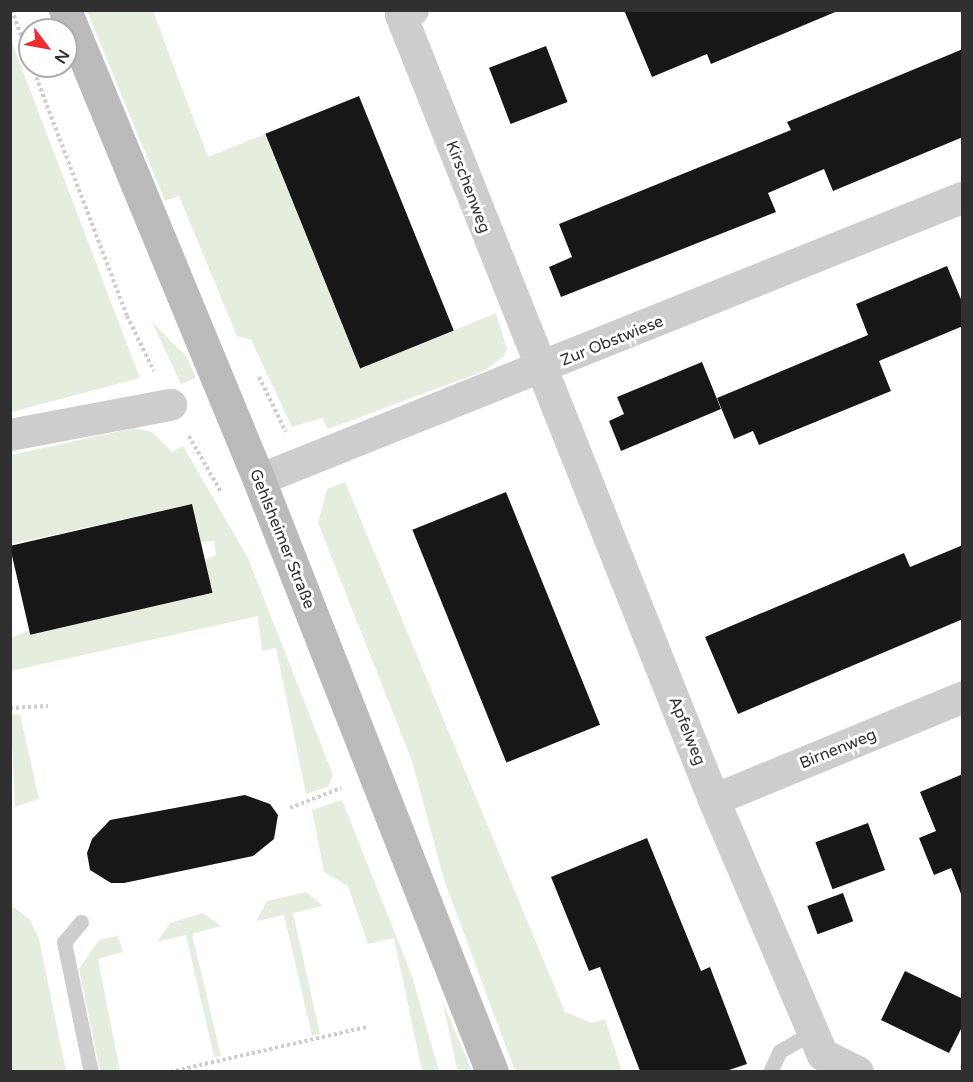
<!DOCTYPE html>
<meta charset="utf-8">
<style>
body{margin:0}
#map{position:relative;width:973px;height:1082px;overflow:hidden;background:#fff;font-family:"Varela Round",sans-serif}
div>[style]{position:absolute}
.green>*{inset:0;background:#e5edde}
.building>*{inset:0;background:#171717;transform-origin:0 0}
.path>*{height:4px;margin-top:-2px;transform-origin:0;background:repeating-linear-gradient(90deg,#cdcdcd 0 3px,transparent 0 6px)}
.lane>*{height:15px;margin:-7.5px;padding:0 7.5px;transform-origin:7.5px;border-radius:7.5px;background:#cdcdcd}
.street>*{height:32px;margin:-16px;padding:0 16px;transform-origin:16px;border-radius:16px;background:#cdcdcd}
.secondary>*{height:33px;margin:-16.5px;padding:0 16.5px;transform-origin:16.5px;border-radius:16.5px;background:#bababa}
span{translate:-50% -50%;white-space:nowrap;text-align:center;line-height:1.15;-webkit-text-stroke:6px #fff;paint-order:stroke}
.street-label{font-size:16px;color:#303030}
.frame{position:absolute;inset:0;border:12px solid #303030;pointer-events:none}
.north{position:absolute;left:18px;top:18px;width:60px;height:60px;box-sizing:border-box;background:#fff;border:2px solid #acacac;border-radius:50%;rotate:122deg;font-size:16px;font-weight:700;line-height:24px;text-align:center;color:#303030}
.north::after{content:'';display:block;margin:auto;width:21px;height:27px;background:#eb2e2e;clip-path:polygon(50% 0,100% 100%,50% 72%,0 100%)}
</style>
<div id="map">
<div class="green">
<div style="clip-path:polygon(87px 11px,153px 11px,208px 157px,265px 134px,361px 368px,496px 313px,507px 349px,504px 356px,484px 371px,328px 429px,322px 418px,292px 427px,251px 340px,237px 336px,179px 196px,165px 201px)"></div>
<div style="clip-path:polygon(11px 40px,140px 378px,11px 412px,10px 412px)"></div>
<div style="clip-path:polygon(152px 322px,187px 357px,196px 378px,181px 384px)"></div>
<div style="clip-path:polygon(134px 428px,152px 432px,172px 452px,183px 446px,248px 558px,333px 775px,328px 787px,306px 794px,276px 648px,262px 651px,258px 616px,11px 671px,11px 638px,216px 555px,214px 541px,200px 542px,192px 504px,11px 544px,11px 455px)"></div>
<div style="clip-path:polygon(345px 482px,565px 1012px,592px 1023px,605px 1019px,622px 1071px,515px 1071px,444px 880px,412px 761px,318px 523px,327px 489px)"></div>
<div style="clip-path:polygon(20px 714px,39px 799px,15px 807px,11px 715px)"></div>
<div style="clip-path:polygon(342px 800px,412px 976px,439px 1071px,422px 1071px,394px 938px,368px 944px,348px 886px,324px 872px,312px 810px)"></div>
<div style="clip-path:polygon(306px 892px,323px 906px,293px 913px,320px 1034px,312px 1036px,284px 915px,256px 921px,267px 901px)"></div>
<div style="clip-path:polygon(10px 904px,30px 920px,39px 939px,66px 1071px,11px 1071px)"></div>
<div style="clip-path:polygon(203px 913px,221px 926px,192px 934px,221px 1056px,214px 1057px,186px 935px,157px 942px,170px 923px)"></div>
<div style="clip-path:polygon(118px 936px,123px 952px,98px 959px,120px 1071px,100px 1071px,79px 969px,99px 940px)"></div>
<div style="clip-path:polygon(443px 1003px,472px 1071px,457px 1069px)"></div>
</div>
<div class="building">
<div style="clip-path:polygon(624px 10px,840px 10px,711px 64px,707px 54px,652px 77px)"></div>
<div style="left:546px;top:46px;width:60px;height:61px;rotate:69deg"></div>
<div style="clip-path:polygon(963px 49px,963px 137px,833px 191px,824px 169px,768px 193px,776px 212px,561px 297px,549px 267px,572px 257px,559px 224px,791px 130px,787px 122px)"></div>
<div style="left:359px;top:96px;width:253px;height:101px;rotate:68deg"></div>
<div style="clip-path:polygon(947px 266px,963px 304px,963px 326px,879px 361px,891px 391px,759px 445px,753px 431px,734px 439px,717px 398px,868px 335px,856px 304px)"></div>
<div style="clip-path:polygon(702px 362px,721px 409px,621px 451px,609px 421px,624px 414px,617px 397px)"></div>
<div style="left:506px;top:492px;width:251px;height:101px;rotate:68deg"></div>
<div style="left:192px;top:504px;width:91px;height:187px;rotate:77deg"></div>
<div style="clip-path:polygon(963px 545px,963px 619px,738px 714px,705px 637px,904px 553px,910px 567px)"></div>
<div style="clip-path:polygon(963px 774px,963px 893px,961px 894px,951px 868px,934px 875px,919px 838px,936px 831px,920px 792px)"></div>
<div style="clip-path:polygon(245px 795px,270px 804px,278px 815px,274px 839px,253px 856px,124px 883px,111px 883px,90px 870px,87px 853px,92px 839px,110px 820px)"></div>
<div style="left:868px;top:823px;width:50px;height:56px;rotate:70deg"></div>
<div style="clip-path:polygon(647px 838px,701px 971px,710px 967px,747px 1064px,726px 1071px,640px 1071px,600px 967px,589px 971px,551px 877px)"></div>
<div style="left:843px;top:893px;width:30px;height:38px;rotate:70deg"></div>
<div style="clip-path:polygon(905px 971px,963px 999px,963px 1025px,949px 1053px,881px 1020px)"></div>
</div>
<div class="path">
<div style="left:12px;top:10px;width:54px;rotate:70.6deg"></div>
<div style="left:32px;top:66px;width:267px;rotate:69.2deg"></div>
<div style="left:127px;top:316px;width:61px;rotate:63.9deg"></div>
<div style="left:259px;top:377px;width:61px;rotate:63.9deg"></div>
<div style="left:189px;top:436px;width:64px;rotate:60.3deg"></div>
<div style="left:10px;top:708px;width:38px;rotate:-3deg"></div>
<div style="left:290px;top:808px;width:55px;rotate:-21.4deg"></div>
<div style="left:170px;top:1072px;width:202px;rotate:-12.9deg"></div>
</div>
<div class="lane">
<div style="left:81px;top:922px;width:26px;rotate:130deg"></div>
<div style="left:64px;top:942px;width:133px;rotate:78.3deg"></div>
<div style="left:770px;top:1072px;width:23px;rotate:-65deg"></div>
<div style="left:780px;top:1051px;width:38px;rotate:-30deg"></div>
</div>
<div class="street">
<div style="left:413px;top:10px;width:13px;rotate:157deg"></div>
<div style="left:401px;top:15px;width:845px;rotate:68.26deg"></div>
<div style="left:714px;top:800px;width:277px;rotate:66.9deg"></div>
<div style="left:823px;top:1055px;width:39px;rotate:26deg"></div>
<div style="left:10px;top:435px;width:164px;rotate:-10.6deg"></div>
<div style="left:259px;top:480px;width:757px;rotate:-21.86deg"></div>
<div style="left:714px;top:800px;width:268px;rotate:-22.4deg"></div>
</div>
<div class="secondary">
<div style="left:65px;top:10px;width:508px;rotate:67.57deg"></div>
<div style="left:259px;top:480px;width:636px;rotate:68.52deg"></div>
</div>
<div class="street-label">
<span style="left:468px;top:187px;rotate:69deg">Kirschenweg</span>
<span style="left:612px;top:341px;rotate:-22deg">Zur Obstwiese</span>
<span style="left:282px;top:539px;rotate:68deg">Gehlsheimer Straße</span>
<span style="left:687px;top:731px;rotate:68deg">Apfelweg</span>
<span style="left:838px;top:749px;rotate:-22deg">Birnenweg</span>
</div>
<div class="frame"></div>
<div class="north">N</div>
</div>
